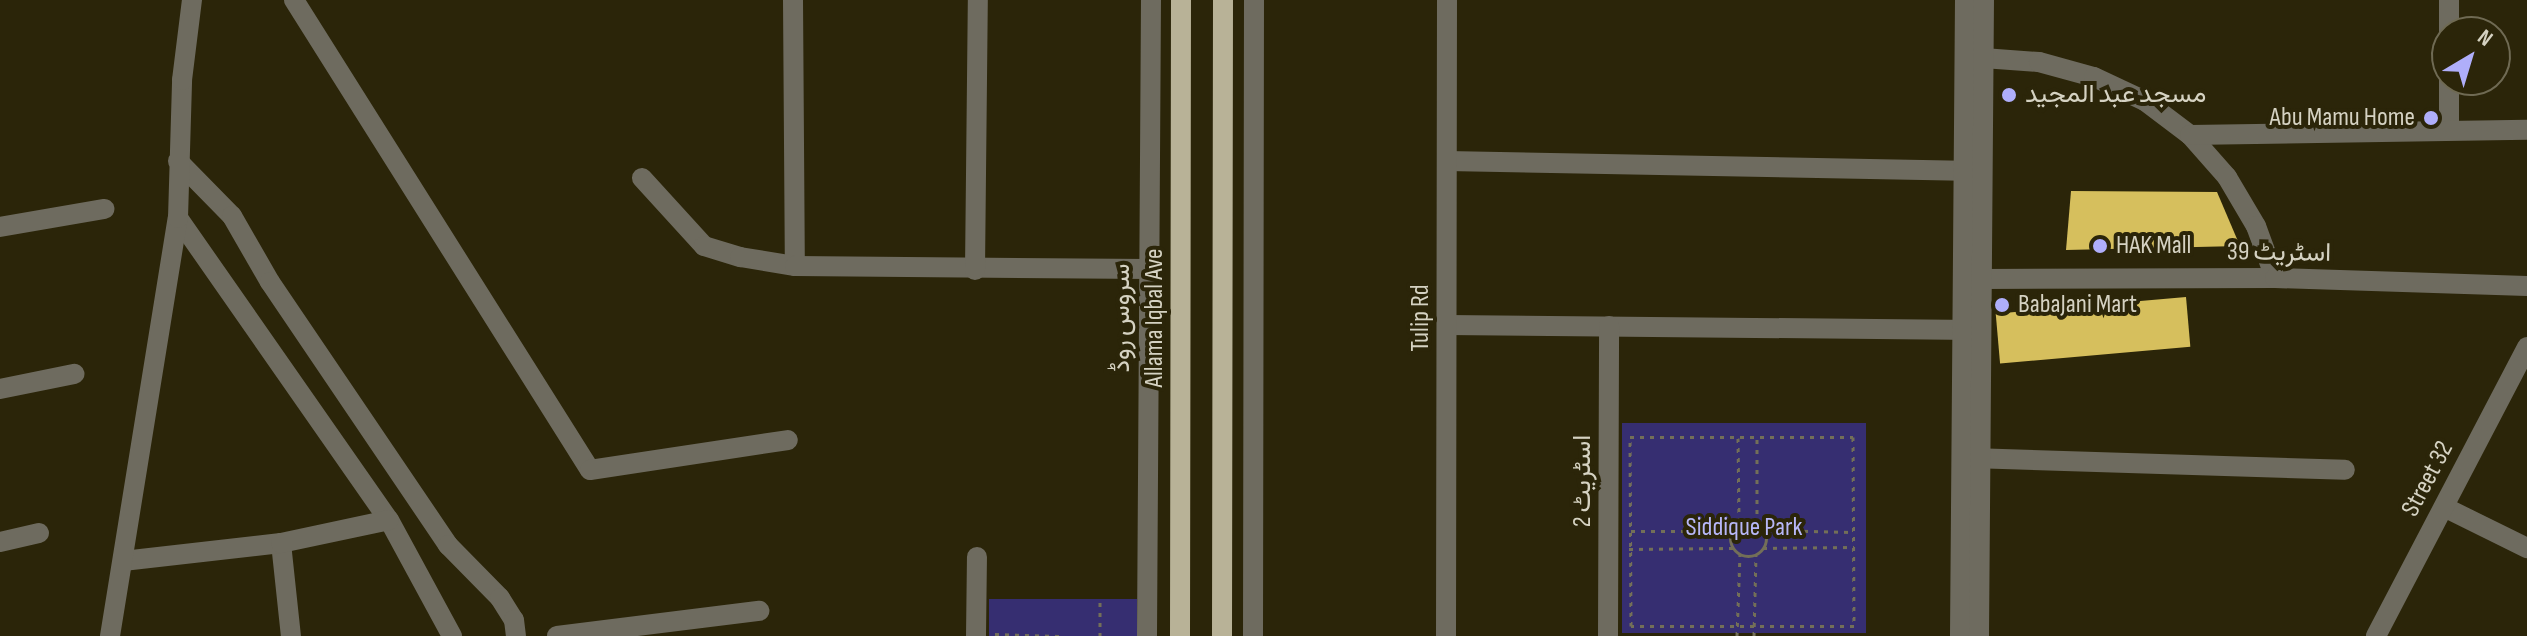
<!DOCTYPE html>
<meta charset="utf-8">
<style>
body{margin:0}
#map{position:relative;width:2527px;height:636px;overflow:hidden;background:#2b2509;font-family:"Sofia Sans Condensed",Vazirmatn,sans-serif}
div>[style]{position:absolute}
.green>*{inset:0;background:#362e71;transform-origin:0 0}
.building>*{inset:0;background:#d6bf5d;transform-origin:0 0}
.path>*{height:3px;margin-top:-1.5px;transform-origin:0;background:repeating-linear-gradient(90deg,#736f58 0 4px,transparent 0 10px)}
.path>.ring{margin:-1.5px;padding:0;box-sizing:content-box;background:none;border:3px solid #736f58;border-radius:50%}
.minor>*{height:20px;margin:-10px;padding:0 10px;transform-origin:10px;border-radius:10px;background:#6e6b5f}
.major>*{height:20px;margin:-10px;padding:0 10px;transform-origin:10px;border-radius:10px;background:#b8b297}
.dots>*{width:22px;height:22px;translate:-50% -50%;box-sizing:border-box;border:4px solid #2b2509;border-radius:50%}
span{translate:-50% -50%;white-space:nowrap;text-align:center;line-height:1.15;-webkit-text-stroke:8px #2b2509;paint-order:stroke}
.poi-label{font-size:26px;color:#d5d2c2}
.left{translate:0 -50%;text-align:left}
.right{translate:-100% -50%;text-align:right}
.street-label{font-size:26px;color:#d5d2c2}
.park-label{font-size:26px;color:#b7b7f7}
.north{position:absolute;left:2431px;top:16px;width:80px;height:80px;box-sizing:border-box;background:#2b2509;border:2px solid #6f6a53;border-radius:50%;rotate:38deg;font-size:22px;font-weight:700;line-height:32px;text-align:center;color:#d5d2c2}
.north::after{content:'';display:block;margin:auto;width:28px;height:36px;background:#afaefa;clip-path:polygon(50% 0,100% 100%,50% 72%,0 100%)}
</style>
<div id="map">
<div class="green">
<div style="left:1622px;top:423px;width:244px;height:210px"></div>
<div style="left:1137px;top:599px;width:37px;height:148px;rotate:90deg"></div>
</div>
<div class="building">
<div style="clip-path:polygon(2071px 191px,2217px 192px,2240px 246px,2066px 250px)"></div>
<div style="left:2186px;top:297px;width:50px;height:191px;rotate:85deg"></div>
</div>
<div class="path">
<div style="left:1630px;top:437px;width:223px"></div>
<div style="left:1853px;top:437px;width:189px;rotate:89.7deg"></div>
<div style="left:1854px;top:626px;width:223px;rotate:180deg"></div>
<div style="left:1631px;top:626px;width:189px;rotate:-90.3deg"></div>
<div style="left:1738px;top:438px;width:85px;rotate:89.3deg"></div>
<div class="ring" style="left:1730px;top:520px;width:33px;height:33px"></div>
<div style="left:1757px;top:523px;width:85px;rotate:-90deg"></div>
<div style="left:1764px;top:530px;width:88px;rotate:1.3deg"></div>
<div style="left:1631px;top:531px;width:101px"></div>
<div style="left:1763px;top:548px;width:91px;rotate:-0.6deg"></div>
<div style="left:1629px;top:549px;width:104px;rotate:-0.6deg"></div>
<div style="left:995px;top:634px;width:64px;rotate:1.8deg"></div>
<div style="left:1100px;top:636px;width:36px;rotate:-90deg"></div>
<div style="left:1737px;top:636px;width:82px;rotate:-87.9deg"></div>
<div style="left:1754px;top:636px;width:81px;rotate:-88.6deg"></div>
</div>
<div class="minor">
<div style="left:294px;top:0;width:555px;rotate:57.8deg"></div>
<div style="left:590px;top:470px;width:200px;rotate:-8.6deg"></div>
<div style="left:793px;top:0;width:266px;rotate:89.6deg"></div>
<div style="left:2449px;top:0;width:32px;rotate:90deg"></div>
<div style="left:1983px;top:58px;width:56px;rotate:4.1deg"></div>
<div style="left:2039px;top:62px;width:57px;rotate:15.3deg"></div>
<div style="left:2094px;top:77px;width:56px;rotate:25.2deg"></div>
<div style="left:2145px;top:101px;width:56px;rotate:37.1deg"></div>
<div style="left:2190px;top:135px;width:56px;rotate:48.6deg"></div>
<div style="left:2227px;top:177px;width:57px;rotate:59.4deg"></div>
<div style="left:2256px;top:226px;width:55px;rotate:69.9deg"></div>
<div style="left:2449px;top:80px;width:48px;rotate:90deg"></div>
<div style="left:2190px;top:135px;width:337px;rotate:-0.9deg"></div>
<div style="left:178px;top:161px;width:77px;rotate:45.5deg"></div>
<div style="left:232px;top:216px;width:76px;rotate:60.1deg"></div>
<div style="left:270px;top:282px;width:318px;rotate:55.9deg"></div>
<div style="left:448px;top:545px;width:74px;rotate:45.5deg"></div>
<div style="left:500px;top:598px;width:26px;rotate:58deg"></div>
<div style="left:514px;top:620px;width:16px;rotate:83deg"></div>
<div style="left:1447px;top:161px;width:528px;rotate:1.09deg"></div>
<div style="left:642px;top:178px;width:92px;rotate:47.6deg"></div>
<div style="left:704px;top:246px;width:38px;rotate:17deg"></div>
<div style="left:740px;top:257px;width:56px;rotate:9.3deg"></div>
<div style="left:795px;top:266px;width:353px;rotate:0.5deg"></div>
<div style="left:178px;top:218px;width:368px;rotate:55.1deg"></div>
<div style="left:389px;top:520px;width:132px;rotate:61.5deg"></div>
<div style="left:0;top:227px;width:106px;rotate:-9.8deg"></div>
<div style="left:975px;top:270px;width:270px;rotate:-89.4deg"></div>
<div style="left:1982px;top:279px;width:293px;rotate:-0.2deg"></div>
<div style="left:2275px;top:278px;width:252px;rotate:1.8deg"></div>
<div style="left:1447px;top:325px;width:528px;rotate:0.54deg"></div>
<div style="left:0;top:389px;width:76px;rotate:-11.5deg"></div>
<div style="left:1971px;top:458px;width:374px;rotate:1.8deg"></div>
<div style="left:2444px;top:507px;width:93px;rotate:26.3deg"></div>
<div style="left:0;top:542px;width:40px;rotate:-13deg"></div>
<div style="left:281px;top:543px;width:94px;rotate:83.9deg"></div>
<div style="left:123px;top:561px;width:159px;rotate:-6.5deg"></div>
<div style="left:281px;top:543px;width:110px;rotate:-12deg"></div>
<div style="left:110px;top:636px;width:423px;rotate:-80.8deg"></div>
<div style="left:178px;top:218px;width:138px;rotate:-88.3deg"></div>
<div style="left:182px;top:80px;width:81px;rotate:-82.9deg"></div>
<div style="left:557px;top:636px;width:204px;rotate:-7.1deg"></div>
<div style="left:976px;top:636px;width:79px;rotate:-89.3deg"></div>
<div style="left:1147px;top:636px;width:636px;rotate:-89.64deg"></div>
<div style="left:1253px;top:636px;width:636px;rotate:-89.91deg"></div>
<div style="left:1446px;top:636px;width:636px;rotate:-89.91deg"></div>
<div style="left:1608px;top:636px;width:310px;rotate:-89.8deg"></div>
<div style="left:1960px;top:636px;width:636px;rotate:-89.55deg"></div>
<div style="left:1979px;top:636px;width:636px;rotate:-89.55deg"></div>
<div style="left:2376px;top:636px;width:326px;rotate:-62.4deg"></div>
</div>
<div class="major">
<div style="left:1180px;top:636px;width:636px;rotate:-89.91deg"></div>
<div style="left:1222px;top:636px;width:636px;rotate:-89.91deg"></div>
</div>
<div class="dots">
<div style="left:2009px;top:95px;background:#afaefa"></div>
<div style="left:2431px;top:118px;background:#afaefa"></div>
<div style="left:2100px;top:246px;background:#afaefa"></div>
<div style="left:2002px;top:305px;background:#afaefa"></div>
</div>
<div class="poi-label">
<span class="left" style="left:2025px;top:95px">مسجد عبد المجید</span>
<span class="right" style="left:2415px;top:118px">Abu Mamu Home</span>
<span class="left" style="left:2116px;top:246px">HAK Mall</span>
<span class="left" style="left:2018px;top:305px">BabaJani Mart</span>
</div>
<div class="street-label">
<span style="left:2279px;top:253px;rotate:1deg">اسٹریٹ 39</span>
<span style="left:1122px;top:318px;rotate:-90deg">سروس روڈ</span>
<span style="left:1155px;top:318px;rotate:-90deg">Allama Iqbal Ave</span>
<span style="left:1421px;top:318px;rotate:-90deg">Tulip Rd</span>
<span style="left:2428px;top:479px;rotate:-62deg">Street 32</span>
<span style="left:1583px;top:481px;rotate:-90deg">اسٹریٹ 2</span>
</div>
<div class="park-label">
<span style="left:1744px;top:528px">Siddique Park</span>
</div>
<div class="north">N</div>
</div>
